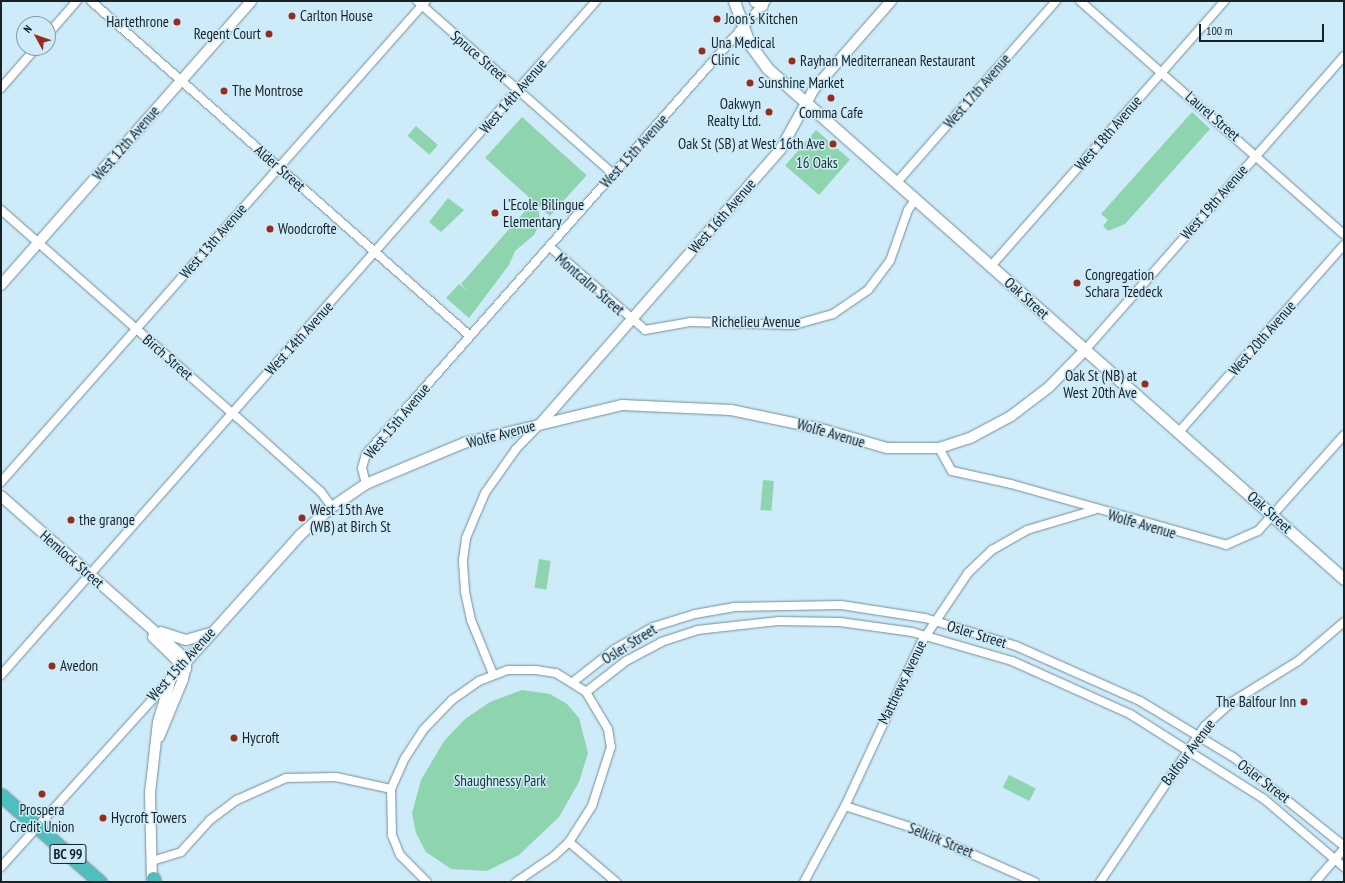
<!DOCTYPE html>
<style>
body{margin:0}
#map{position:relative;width:1345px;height:883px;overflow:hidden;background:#ceebf9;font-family:"PT Sans Narrow",sans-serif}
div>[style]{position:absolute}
.green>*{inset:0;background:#8ed4af;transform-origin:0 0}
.roads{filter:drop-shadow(0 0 1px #728e9a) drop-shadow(0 0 1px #728e9a)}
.minor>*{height:8px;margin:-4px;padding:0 4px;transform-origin:4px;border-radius:4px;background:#fff}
.tertiary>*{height:10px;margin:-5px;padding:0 5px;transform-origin:5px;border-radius:5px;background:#fff}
.secondary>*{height:11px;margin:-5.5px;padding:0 5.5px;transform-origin:5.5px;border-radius:5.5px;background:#fff}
.trunk>*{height:13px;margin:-6.5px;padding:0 6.5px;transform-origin:6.5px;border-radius:6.5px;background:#4fbfbe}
.dots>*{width:11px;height:11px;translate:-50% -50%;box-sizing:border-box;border:2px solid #ceebf9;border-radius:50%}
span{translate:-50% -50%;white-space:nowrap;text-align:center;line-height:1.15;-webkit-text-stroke:3px #ceebf9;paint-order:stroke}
.shield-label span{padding:1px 3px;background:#ceebf9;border:1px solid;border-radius:3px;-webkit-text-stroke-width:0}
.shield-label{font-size:14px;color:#172227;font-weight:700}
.poi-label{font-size:15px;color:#172227}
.left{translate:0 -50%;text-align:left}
.right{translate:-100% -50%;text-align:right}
.street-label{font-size:15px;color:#172227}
.park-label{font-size:15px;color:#163627}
.frame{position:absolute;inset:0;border:2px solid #172227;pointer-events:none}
.north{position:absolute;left:16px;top:16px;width:40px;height:40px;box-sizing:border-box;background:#ceebf9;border:1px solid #859ba5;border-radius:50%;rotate:310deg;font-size:11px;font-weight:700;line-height:16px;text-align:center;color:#172227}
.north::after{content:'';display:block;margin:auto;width:14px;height:18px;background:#962c1b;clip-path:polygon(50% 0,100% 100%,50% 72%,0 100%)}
.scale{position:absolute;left:1199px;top:24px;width:125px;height:18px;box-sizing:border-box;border:2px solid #172227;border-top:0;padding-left:5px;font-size:12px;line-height:14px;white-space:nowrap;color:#172227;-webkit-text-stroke:3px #ceebf9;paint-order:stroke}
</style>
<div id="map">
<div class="green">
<div style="clip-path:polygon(1192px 112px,1210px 129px,1125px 224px,1108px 231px,1103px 226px,1108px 220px,1101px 214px)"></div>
<div style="left:522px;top:117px;width:87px;height:55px;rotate:42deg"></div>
<div style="left:416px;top:126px;width:29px;height:13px;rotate:41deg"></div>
<div style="left:816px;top:130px;width:45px;height:47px;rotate:41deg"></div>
<div style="clip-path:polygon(448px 198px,464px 210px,441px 232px,429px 222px)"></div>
<div style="clip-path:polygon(532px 203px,539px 212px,540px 223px,534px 235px,515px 251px,509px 265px,469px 318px,446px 298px,459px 284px,469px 292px,461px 284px)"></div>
<div style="left:763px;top:480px;width:11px;height:30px;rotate:5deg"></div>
<div style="left:539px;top:559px;width:12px;height:29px;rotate:9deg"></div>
<div style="clip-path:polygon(522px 690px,550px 694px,567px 704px,579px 718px,588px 753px,579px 782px,559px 817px,519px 855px,487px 871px,451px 869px,426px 852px,416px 833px,412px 813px,421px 780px,444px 741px,465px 719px,490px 702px)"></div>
<div style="left:1009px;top:775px;width:30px;height:14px;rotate:27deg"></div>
</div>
<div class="roads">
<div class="minor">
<div style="left:91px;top:1px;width:506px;rotate:41.47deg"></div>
<div style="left:417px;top:1px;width:261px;rotate:41.4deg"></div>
<div style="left:1080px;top:1px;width:351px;rotate:41.5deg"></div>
<div style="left:48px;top:34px;width:44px;rotate:-48.7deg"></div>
<div style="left:1px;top:88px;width:53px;rotate:-48.8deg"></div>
<div style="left:898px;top:181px;width:240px;rotate:-48.7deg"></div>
<div style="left:1px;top:210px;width:314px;rotate:41.3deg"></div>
<div style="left:237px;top:417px;width:113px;rotate:41.8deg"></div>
<div style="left:321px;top:492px;width:19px;rotate:54deg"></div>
<div style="left:550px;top:247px;width:126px;rotate:41.1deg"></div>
<div style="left:645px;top:330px;width:47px;rotate:-9.9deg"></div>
<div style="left:691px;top:322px;width:103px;rotate:1.7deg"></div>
<div style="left:794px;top:325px;width:41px;rotate:-15.8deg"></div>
<div style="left:833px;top:314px;width:42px;rotate:-34.4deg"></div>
<div style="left:868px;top:290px;width:36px;rotate:-53deg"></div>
<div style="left:890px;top:261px;width:54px;rotate:-70.6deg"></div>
<div style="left:908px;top:210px;width:14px;rotate:-56deg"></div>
<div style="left:991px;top:266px;width:354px;rotate:-48.6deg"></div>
<div style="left:1085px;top:350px;width:392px;rotate:-48.6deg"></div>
<div style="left:1179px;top:432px;width:249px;rotate:-48.6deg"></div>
<div style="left:939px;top:448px;width:26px;rotate:61deg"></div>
<div style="left:952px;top:471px;width:60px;rotate:12.4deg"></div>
<div style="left:1011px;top:484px;width:223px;rotate:15.8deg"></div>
<div style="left:1226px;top:545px;width:35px;rotate:-24deg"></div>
<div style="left:1258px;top:531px;width:129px;rotate:-48.1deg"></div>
<div style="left:1px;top:482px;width:642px;rotate:-48.54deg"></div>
<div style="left:366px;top:484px;width:16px;rotate:-104deg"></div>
<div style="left:362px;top:468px;width:15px;rotate:-74deg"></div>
<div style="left:366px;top:454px;width:604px;rotate:-48.56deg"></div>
<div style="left:493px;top:674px;width:58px;rotate:-112.2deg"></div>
<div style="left:471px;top:620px;width:30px;rotate:-102deg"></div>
<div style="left:465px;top:591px;width:31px;rotate:-94deg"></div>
<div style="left:463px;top:560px;width:22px;rotate:-82deg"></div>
<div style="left:466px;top:538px;width:49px;rotate:-67.1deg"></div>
<div style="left:485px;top:493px;width:54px;rotate:-54.8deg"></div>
<div style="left:516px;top:449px;width:33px;rotate:-46deg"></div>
<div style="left:1px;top:675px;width:899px;rotate:-48.56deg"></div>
<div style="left:573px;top:682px;width:53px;rotate:-38.2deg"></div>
<div style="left:615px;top:649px;width:44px;rotate:-30.1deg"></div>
<div style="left:653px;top:627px;width:44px;rotate:-17.2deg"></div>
<div style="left:695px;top:614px;width:39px;rotate:-10deg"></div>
<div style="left:733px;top:607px;width:108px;rotate:-1.1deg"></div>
<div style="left:841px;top:605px;width:85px;rotate:8.8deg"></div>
<div style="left:925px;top:618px;width:95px;rotate:17.1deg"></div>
<div style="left:1016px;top:646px;width:136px;rotate:23.9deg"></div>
<div style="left:1140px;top:701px;width:109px;rotate:31.1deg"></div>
<div style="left:1233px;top:757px;width:142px;rotate:38.7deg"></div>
<div style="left:586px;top:692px;width:51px;rotate:-37.8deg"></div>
<div style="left:626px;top:661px;width:40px;rotate:-28deg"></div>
<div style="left:661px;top:642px;width:38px;rotate:-18deg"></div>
<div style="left:697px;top:630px;width:81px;rotate:-6.3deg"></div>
<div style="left:778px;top:621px;width:62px;rotate:0.9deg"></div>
<div style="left:840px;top:622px;width:73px;rotate:7.9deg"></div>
<div style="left:912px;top:632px;width:104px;rotate:16.2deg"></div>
<div style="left:1012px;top:661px;width:129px;rotate:24.2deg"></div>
<div style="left:1130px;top:714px;width:159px;rotate:32.4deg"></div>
<div style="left:1264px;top:799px;width:105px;rotate:40.4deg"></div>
<div style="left:845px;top:806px;width:71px;rotate:17.9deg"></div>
<div style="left:913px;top:828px;width:133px;rotate:23.9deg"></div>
<div style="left:569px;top:842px;width:62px;rotate:40.4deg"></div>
<div style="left:152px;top:861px;width:30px;rotate:-17deg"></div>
<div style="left:181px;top:852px;width:43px;rotate:-47.8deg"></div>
<div style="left:210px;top:820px;width:34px;rotate:-37deg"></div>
<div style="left:237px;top:800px;width:54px;rotate:-24.2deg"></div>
<div style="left:286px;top:778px;width:50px;rotate:-1.1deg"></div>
<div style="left:336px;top:777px;width:56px;rotate:12.3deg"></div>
<div style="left:1px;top:867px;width:253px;rotate:-47.9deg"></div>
<div style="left:427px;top:882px;width:38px;rotate:-135deg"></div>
<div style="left:400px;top:855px;width:22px;rotate:-112deg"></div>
<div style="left:392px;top:835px;width:46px;rotate:-91.2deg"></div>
<div style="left:391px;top:789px;width:34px;rotate:-66deg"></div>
<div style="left:405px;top:758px;width:33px;rotate:-57deg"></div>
<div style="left:423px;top:730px;width:42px;rotate:-46deg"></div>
<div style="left:452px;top:700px;width:33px;rotate:-35deg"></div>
<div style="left:479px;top:681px;width:31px;rotate:-21deg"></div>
<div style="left:508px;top:670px;width:28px"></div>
<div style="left:536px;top:670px;width:20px;rotate:9deg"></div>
<div style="left:556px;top:673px;width:36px;rotate:32deg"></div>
<div style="left:586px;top:692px;width:43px;rotate:59.3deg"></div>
<div style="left:608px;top:729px;width:18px;rotate:81deg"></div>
<div style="left:611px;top:747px;width:62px;rotate:107.9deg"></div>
<div style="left:592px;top:806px;width:43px;rotate:122.6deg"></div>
<div style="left:569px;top:842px;width:21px;rotate:137deg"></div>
<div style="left:554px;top:856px;width:46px;rotate:145.6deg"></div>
<div style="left:804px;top:882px;width:86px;rotate:-61.7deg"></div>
<div style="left:845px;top:806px;width:180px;rotate:-65deg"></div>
<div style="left:921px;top:643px;width:84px;rotate:-56.1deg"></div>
<div style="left:968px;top:573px;width:33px;rotate:-44deg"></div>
<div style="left:992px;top:550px;width:40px;rotate:-29.7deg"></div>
<div style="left:1027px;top:530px;width:70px;rotate:-16.6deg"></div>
<div style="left:1100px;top:882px;width:188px;rotate:-56.1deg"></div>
<div style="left:1205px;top:726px;width:36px;rotate:-42deg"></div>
<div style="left:1232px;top:702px;width:78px;rotate:-31.8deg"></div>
<div style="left:1298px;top:661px;width:60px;rotate:-40.3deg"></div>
<div style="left:1315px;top:882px;width:44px;rotate:-48.7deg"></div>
</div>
<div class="tertiary">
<div style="left:1px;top:285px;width:378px;rotate:-48.6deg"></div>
<div style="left:541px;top:423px;width:363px;rotate:-48.8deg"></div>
<div style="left:780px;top:150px;width:70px;rotate:-60.9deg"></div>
<div style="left:814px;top:89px;width:117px;rotate:-48.8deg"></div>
<div style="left:1px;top:496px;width:248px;rotate:41.4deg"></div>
<div style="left:161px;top:632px;width:26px;rotate:18deg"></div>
<div style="left:186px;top:640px;width:26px;rotate:-16deg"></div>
<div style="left:153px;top:637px;width:46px;rotate:44.1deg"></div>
<div style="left:159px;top:737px;width:63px;rotate:-67.5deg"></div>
<div style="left:183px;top:679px;width:19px;rotate:-78deg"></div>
<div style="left:152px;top:882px;width:89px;rotate:-91.3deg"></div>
<div style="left:150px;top:793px;width:71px;rotate:-83.6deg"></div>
<div style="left:158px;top:722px;width:45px;rotate:-73.2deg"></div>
<div style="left:171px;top:679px;width:193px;rotate:-48.1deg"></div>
<div style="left:300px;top:535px;width:43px;rotate:-41.2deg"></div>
<div style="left:332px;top:507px;width:41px;rotate:-34.1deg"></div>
<div style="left:366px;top:484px;width:106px;rotate:-22.7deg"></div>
<div style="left:464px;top:443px;width:163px;rotate:-13.5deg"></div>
<div style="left:622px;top:405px;width:109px;rotate:2.6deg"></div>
<div style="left:731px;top:410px;width:89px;rotate:11.7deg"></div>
<div style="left:818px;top:428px;width:72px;rotate:16.2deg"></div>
<div style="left:887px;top:448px;width:52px"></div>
<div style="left:939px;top:448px;width:33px;rotate:-18deg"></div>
<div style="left:970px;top:438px;width:47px;rotate:-28.2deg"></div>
<div style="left:1011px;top:416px;width:48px;rotate:-37.3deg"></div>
<div style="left:1049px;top:387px;width:52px;rotate:-45.8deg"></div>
</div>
<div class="secondary">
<div style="left:734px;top:1px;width:45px;rotate:70.3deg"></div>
<div style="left:749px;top:43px;width:31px;rotate:54deg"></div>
<div style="left:767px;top:68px;width:771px;rotate:41.53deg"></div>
<div style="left:755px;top:1px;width:8px;rotate:30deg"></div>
</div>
<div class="trunk">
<div style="left:1px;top:795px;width:132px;rotate:41.3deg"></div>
<div style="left:153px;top:878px;width:4px;rotate:76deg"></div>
</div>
</div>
<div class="dots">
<div style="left:292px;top:16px;background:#962c1b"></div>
<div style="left:717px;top:19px;background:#962c1b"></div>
<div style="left:177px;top:22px;background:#962c1b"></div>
<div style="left:269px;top:34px;background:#962c1b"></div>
<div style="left:702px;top:51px;background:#962c1b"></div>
<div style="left:792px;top:61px;background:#962c1b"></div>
<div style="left:750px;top:83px;background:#962c1b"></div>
<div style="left:224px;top:91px;background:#962c1b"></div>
<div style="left:831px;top:98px;background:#962c1b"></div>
<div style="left:769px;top:112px;background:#962c1b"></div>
<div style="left:833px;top:144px;background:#962c1b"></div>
<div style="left:495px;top:213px;background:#962c1b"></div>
<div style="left:270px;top:229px;background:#962c1b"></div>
<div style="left:1077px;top:283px;background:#962c1b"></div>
<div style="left:1145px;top:384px;background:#962c1b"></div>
<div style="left:302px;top:518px;background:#962c1b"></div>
<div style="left:71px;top:520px;background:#962c1b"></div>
<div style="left:52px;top:666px;background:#962c1b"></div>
<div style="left:1304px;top:702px;background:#962c1b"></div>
<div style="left:234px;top:738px;background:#962c1b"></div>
<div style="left:42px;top:794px;background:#962c1b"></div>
<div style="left:103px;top:818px;background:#962c1b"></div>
</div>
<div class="shield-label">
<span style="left:68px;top:854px">BC 99</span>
</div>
<div class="poi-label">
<span class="left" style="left:300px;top:16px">Carlton House</span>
<span class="left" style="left:725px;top:19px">Joon's Kitchen</span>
<span class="right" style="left:169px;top:22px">Hartethrone</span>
<span class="right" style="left:261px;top:34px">Regent Court</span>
<span class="left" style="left:711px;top:51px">Una Medical<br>Clinic</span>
<span class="left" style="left:800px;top:61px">Rayhan Mediterranean Restaurant</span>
<span class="left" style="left:758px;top:83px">Sunshine Market</span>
<span class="left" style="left:232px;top:91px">The Montrose</span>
<span class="right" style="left:761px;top:112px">Oakwyn<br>Realty Ltd.</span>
<span style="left:831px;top:113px">Comma Cafe</span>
<span class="right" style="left:825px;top:144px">Oak St (SB) at West 16th Ave</span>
<span class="left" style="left:503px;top:213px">L'Ecole Bilingue<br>Elementary</span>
<span class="left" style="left:278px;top:229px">Woodcrofte</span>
<span class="left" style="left:1085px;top:283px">Congregation<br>Schara Tzedeck</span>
<span class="right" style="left:1137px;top:384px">Oak St (NB) at<br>West 20th Ave</span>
<span class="left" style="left:310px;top:518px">West 15th Ave<br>(WB) at Birch St</span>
<span class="left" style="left:79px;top:520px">the grange</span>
<span class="left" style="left:60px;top:666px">Avedon</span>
<span class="right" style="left:1296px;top:702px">The Balfour Inn</span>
<span class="left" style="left:242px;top:738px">Hycroft</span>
<span style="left:42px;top:818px">Prospera<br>Credit Union</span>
<span class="left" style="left:111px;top:818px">Hycroft Towers</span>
</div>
<div class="street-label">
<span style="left:479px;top:56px;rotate:41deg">Spruce Street</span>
<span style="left:977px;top:91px;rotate:-49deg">West 17th Avenue</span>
<span style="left:513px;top:96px;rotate:-49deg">West 14th Avenue</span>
<span style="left:1213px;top:116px;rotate:41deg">Laurel Street</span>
<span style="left:1108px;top:133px;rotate:-49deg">West 18th Avenue</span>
<span style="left:126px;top:143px;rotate:-49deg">West 12th Avenue</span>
<span style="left:634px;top:151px;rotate:-48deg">West 15th Avenue</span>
<span style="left:280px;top:168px;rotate:41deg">Alder Street</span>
<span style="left:1214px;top:202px;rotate:-49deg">West 19th Avenue</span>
<span style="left:722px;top:216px;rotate:-49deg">West 16th Avenue</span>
<span style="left:213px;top:241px;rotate:-49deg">West 13th Avenue</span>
<span style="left:590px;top:284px;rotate:41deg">Montcalm Street</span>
<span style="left:1027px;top:298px;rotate:42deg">Oak Street</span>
<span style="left:756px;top:322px">Richelieu Avenue</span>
<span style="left:299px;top:338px;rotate:-48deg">West 14th Avenue</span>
<span style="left:1262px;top:338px;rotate:-49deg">West 20th Avenue</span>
<span style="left:168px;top:357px;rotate:41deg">Birch Street</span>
<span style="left:397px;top:421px;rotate:-50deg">West 15th Avenue</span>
<span style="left:831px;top:433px;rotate:16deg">Wolfe Avenue</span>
<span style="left:501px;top:434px;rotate:-15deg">Wolfe Avenue</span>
<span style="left:1270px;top:512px;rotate:42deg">Oak Street</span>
<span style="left:1142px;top:524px;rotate:16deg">Wolfe Avenue</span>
<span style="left:72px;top:559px;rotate:41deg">Hemlock Street</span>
<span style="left:977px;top:634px;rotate:17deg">Osler Street</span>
<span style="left:629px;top:644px;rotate:-32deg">Osler Street</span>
<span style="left:181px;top:664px;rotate:-48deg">West 15th Avenue</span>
<span style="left:902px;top:682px;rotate:-64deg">Matthews Avenue</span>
<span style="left:1188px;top:752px;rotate:-53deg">Balfour Avenue</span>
<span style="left:1264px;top:781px;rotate:37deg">Osler Street</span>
<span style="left:941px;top:840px;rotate:22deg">Selkirk Street</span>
</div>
<div class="park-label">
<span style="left:817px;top:163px">16 Oaks</span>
<span style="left:500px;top:781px">Shaughnessy Park</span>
</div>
<div class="frame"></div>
<div class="north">N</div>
<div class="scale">100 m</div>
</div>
